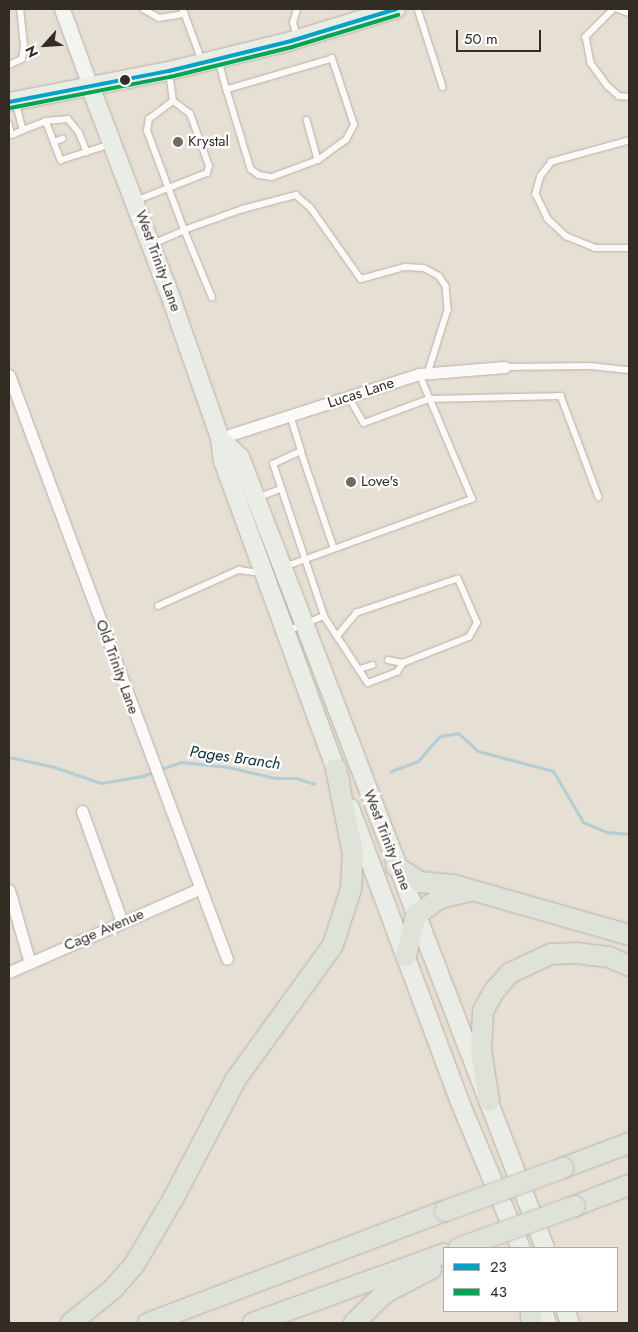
<!DOCTYPE html>
<style>
body{margin:0}
#map{position:relative;width:638px;height:1332px;overflow:hidden;background:#e6dfd3;font-family:Jost,sans-serif}
div>[style]{position:absolute}
.stream>*{height:3px;margin:-1.5px;padding:0 1.5px;transform-origin:1.5px;border-radius:1.5px;background:#b4ccd4}
.roads{filter:drop-shadow(0 0 1px #b7b1a8) drop-shadow(0 0 1px #b7b1a8)}
.lane>*{height:5.5px;margin:-2.75px;padding:0 2.75px;transform-origin:2.75px;border-radius:2.75px;background:#fbfaf8}
.street>*{height:11px;margin:-5.5px;padding:0 5.5px;transform-origin:5.5px;border-radius:5.5px;background:#fbfaf8}
.secondary>*{height:15px;margin:-7.5px;padding:0 7.5px;transform-origin:7.5px;border-radius:7.5px;background:#f3f3ef}
.primary>*{height:18px;margin:-9px;padding:0 9px;transform-origin:9px;border-radius:9px;background:#eaece6}
.highway>*{height:20px;margin:-10px;padding:0 10px;transform-origin:10px;border-radius:10px;background:#dfe2d9}
.bridges{filter:drop-shadow(0 0 1px #c2beb8) drop-shadow(0 0 1px #c2beb8)}
.highway-bridge>*{height:20px;margin:-10px;padding:0 10px;transform-origin:10px;border-radius:10px;background:#dfe2d9}
.bus-1>*{height:4px;margin:-2px;padding:0 2px;transform-origin:2px;border-radius:2px;background:#02a3c6}
.bus-2>*{height:4px;margin:-2px;padding:0 2px;transform-origin:2px;border-radius:2px;background:#00a651}
.dots>*{width:14px;height:14px;translate:-50% -50%;box-sizing:border-box;border:2px solid #fff;border-radius:50%}
span{translate:-50% -50%;white-space:nowrap;text-align:center;line-height:1.15;-webkit-text-stroke:4.5px #fff;paint-order:stroke}
.poi-label{font-size:15px;color:#322c25}
.left{translate:0 -50%;text-align:left}
.street-label{font-size:15px;color:#322c25}
.water-label{font-size:16px;color:#0c303d;font-style:italic}
.frame{position:absolute;inset:0;border:10px solid #322c25;pointer-events:none}
.legend{position:absolute;left:443px;top:1247px;width:175px;height:65px;box-sizing:border-box;background:#fff;border:1px solid #adaba8;margin:0;padding:6px 9px;list-style:none;font-size:15px;color:#322c25}
.legend li{display:flex;align-items:center;gap:10px;height:25px}
.legend b{width:25px;border:1px solid #adaba8}
.north{position:absolute;left:20px;top:20px;width:50px;height:50px;-webkit-text-stroke:4px #fff;paint-order:stroke;rotate:244deg;font-size:14px;font-weight:700;line-height:20px;text-align:center;color:#322c25}
.north::after{content:'';display:block;margin:auto;width:18px;height:22px;background:#322c25;clip-path:polygon(50% 0,100% 100%,50% 72%,0 100%)}
.scale{position:absolute;left:456px;top:30px;width:85px;height:22px;box-sizing:border-box;border:2px solid #322c25;border-top:0;padding-left:6px;font-size:15px;line-height:18px;white-space:nowrap;color:#322c25;-webkit-text-stroke:4px #fff;paint-order:stroke}
</style>
<div id="map">
<div class="stream">
<div style="left:9px;top:757px;width:46px;rotate:12.5deg"></div>
<div style="left:54px;top:767px;width:50px;rotate:18.8deg"></div>
<div style="left:101px;top:783px;width:42px;rotate:-9.7deg"></div>
<div style="left:142px;top:776px;width:41px;rotate:-19.7deg"></div>
<div style="left:181px;top:762px;width:47px;rotate:6.1deg"></div>
<div style="left:228px;top:767px;width:48px;rotate:13.2deg"></div>
<div style="left:275px;top:778px;width:21px"></div>
<div style="left:296px;top:778px;width:19px;rotate:18deg"></div>
<div style="left:391px;top:771px;width:29px;rotate:-20deg"></div>
<div style="left:418px;top:761px;width:33px;rotate:-49deg"></div>
<div style="left:440px;top:736px;width:18px;rotate:-9deg"></div>
<div style="left:458px;top:733px;width:27px;rotate:42deg"></div>
<div style="left:478px;top:751px;width:78px;rotate:14.9deg"></div>
<div style="left:553px;top:771px;width:59px;rotate:59.5deg"></div>
<div style="left:583px;top:822px;width:26px;rotate:23deg"></div>
<div style="left:607px;top:832px;width:22px;rotate:5deg"></div>
</div>
<div class="roads">
<div class="lane">
<div style="left:143px;top:9px;width:18px;rotate:29deg"></div>
<div style="left:159px;top:18px;width:26px;rotate:-9deg"></div>
<div style="left:183px;top:9px;width:54px;rotate:69.6deg"></div>
<div style="left:418px;top:9px;width:82px;rotate:72.2deg"></div>
<div style="left:614px;top:9px;width:40px;rotate:135deg"></div>
<div style="left:586px;top:37px;width:26px;rotate:79deg"></div>
<div style="left:591px;top:63px;width:29px;rotate:54deg"></div>
<div style="left:608px;top:86px;width:15px;rotate:42deg"></div>
<div style="left:619px;top:96px;width:10px;rotate:6deg"></div>
<div style="left:618px;top:9px;width:12px;rotate:20deg"></div>
<div style="left:297px;top:37px;width:15px;rotate:-106deg"></div>
<div style="left:293px;top:23px;width:15px;rotate:-74deg"></div>
<div style="left:219px;top:61px;width:30px;rotate:75deg"></div>
<div style="left:227px;top:90px;width:83px;rotate:73.1deg"></div>
<div style="left:251px;top:169px;width:10px;rotate:37deg"></div>
<div style="left:259px;top:175px;width:13px;rotate:9deg"></div>
<div style="left:272px;top:177px;width:49px;rotate:-20.3deg"></div>
<div style="left:318px;top:160px;width:34px;rotate:-36deg"></div>
<div style="left:346px;top:140px;width:17px;rotate:-62deg"></div>
<div style="left:354px;top:125px;width:70px;rotate:-108.4deg"></div>
<div style="left:332px;top:59px;width:109px;rotate:163.6deg"></div>
<div style="left:9px;top:65px;width:14px;rotate:-25deg"></div>
<div style="left:22px;top:59px;width:13px;rotate:-81deg"></div>
<div style="left:24px;top:46px;width:37px;rotate:-96deg"></div>
<div style="left:16px;top:103px;width:28px;rotate:75deg"></div>
<div style="left:23px;top:130px;width:25px;rotate:-21deg"></div>
<div style="left:46px;top:121px;width:42px;rotate:69deg"></div>
<div style="left:61px;top:160px;width:52px;rotate:-17.7deg"></div>
<div style="left:307px;top:120px;width:41px;rotate:74.6deg"></div>
<div style="left:46px;top:121px;width:22px;rotate:-5deg"></div>
<div style="left:68px;top:119px;width:17px;rotate:50deg"></div>
<div style="left:79px;top:132px;width:22px;rotate:68deg"></div>
<div style="left:9px;top:124px;width:11px;rotate:75deg"></div>
<div style="left:12px;top:135px;width:12px;rotate:-24deg"></div>
<div style="left:629px;top:141px;width:80px;rotate:164.7deg"></div>
<div style="left:552px;top:162px;width:18px;rotate:128deg"></div>
<div style="left:541px;top:176px;width:19px;rotate:106deg"></div>
<div style="left:536px;top:194px;width:28px;rotate:64deg"></div>
<div style="left:548px;top:219px;width:25px;rotate:43deg"></div>
<div style="left:566px;top:236px;width:31px;rotate:22deg"></div>
<div style="left:595px;top:248px;width:34px"></div>
<div style="left:54px;top:142px;width:9px;rotate:-21deg"></div>
<div style="left:135px;top:201px;width:77px;rotate:-21.3deg"></div>
<div style="left:207px;top:173px;width:7px;rotate:-74deg"></div>
<div style="left:209px;top:166px;width:55px;rotate:-110.1deg"></div>
<div style="left:190px;top:114px;width:21px;rotate:-143deg"></div>
<div style="left:173px;top:101px;width:27px;rotate:-98deg"></div>
<div style="left:153px;top:244px;width:34px;rotate:-24deg"></div>
<div style="left:184px;top:230px;width:106px;rotate:-110.5deg"></div>
<div style="left:147px;top:131px;width:12px;rotate:-81deg"></div>
<div style="left:149px;top:119px;width:30px;rotate:-37deg"></div>
<div style="left:212px;top:298px;width:74px;rotate:-112.4deg"></div>
<div style="left:184px;top:230px;width:63px;rotate:-19.6deg"></div>
<div style="left:243px;top:209px;width:55px;rotate:-14.8deg"></div>
<div style="left:296px;top:195px;width:20px;rotate:41deg"></div>
<div style="left:311px;top:208px;width:87px;rotate:54.8deg"></div>
<div style="left:361px;top:279px;width:46px;rotate:-15.3deg"></div>
<div style="left:405px;top:267px;width:19px;rotate:3deg"></div>
<div style="left:424px;top:268px;width:17px;rotate:28deg"></div>
<div style="left:439px;top:276px;width:12px;rotate:55deg"></div>
<div style="left:446px;top:286px;width:24px;rotate:85deg"></div>
<div style="left:448px;top:310px;width:67px;rotate:107.4deg"></div>
<div style="left:505px;top:367px;width:85px;rotate:-0.7deg"></div>
<div style="left:590px;top:366px;width:39px;rotate:6deg"></div>
<div style="left:349px;top:397px;width:30px;rotate:60deg"></div>
<div style="left:364px;top:423px;width:69px;rotate:-20.3deg"></div>
<div style="left:429px;top:399px;width:132px;rotate:-1.3deg"></div>
<div style="left:561px;top:396px;width:108px;rotate:69.4deg"></div>
<div style="left:301px;top:451px;width:102px;rotate:71.2deg"></div>
<div style="left:257px;top:498px;width:26px;rotate:-21deg"></div>
<div style="left:284px;top:567px;width:200px;rotate:-19.9deg"></div>
<div style="left:472px;top:499px;width:136px;rotate:-113deg"></div>
<div style="left:158px;top:606px;width:89px;rotate:-24deg"></div>
<div style="left:239px;top:570px;width:22px;rotate:8deg"></div>
<div style="left:324px;top:616px;width:80px;rotate:56.7deg"></div>
<div style="left:368px;top:683px;width:31px;rotate:-21deg"></div>
<div style="left:397px;top:672px;width:11px;rotate:-56deg"></div>
<div style="left:403px;top:663px;width:71px;rotate:-21.5deg"></div>
<div style="left:469px;top:637px;width:16px;rotate:-60deg"></div>
<div style="left:477px;top:623px;width:48px;rotate:-113.4deg"></div>
<div style="left:458px;top:579px;width:107px;rotate:161.4deg"></div>
<div style="left:357px;top:613px;width:30px;rotate:130deg"></div>
<div style="left:287px;top:631px;width:40px;rotate:-22deg"></div>
<div style="left:324px;top:616px;width:160px;rotate:-108.5deg"></div>
<div style="left:273px;top:464px;width:31px;rotate:-25deg"></div>
<div style="left:301px;top:451px;width:37px;rotate:-107deg"></div>
<div style="left:388px;top:660px;width:15px;rotate:11deg"></div>
<div style="left:360px;top:669px;width:13px;rotate:-18deg"></div>
</div>
<div class="street">
<div style="left:9px;top:375px;width:623px;rotate:69.53deg"></div>
<div style="left:220px;top:438px;width:209px;rotate:-17.8deg"></div>
<div style="left:419px;top:374px;width:86px;rotate:-4.7deg"></div>
<div style="left:82px;top:811px;width:118px;rotate:70.2deg"></div>
<div style="left:9px;top:890px;width:76px;rotate:74deg"></div>
<div style="left:9px;top:972px;width:207px;rotate:-23.6deg"></div>
</div>
<div class="secondary">
<div style="left:62px;top:9px;width:82px;rotate:70deg"></div>
</div>
<div class="primary">
<div style="left:90px;top:86px;width:230px;rotate:69.1deg"></div>
<div style="left:172px;top:301px;width:145px;rotate:70.7deg"></div>
<div style="left:220px;top:438px;width:23px;rotate:83deg"></div>
<div style="left:223px;top:461px;width:341px;rotate:69.9deg"></div>
<div style="left:9px;top:102px;width:163px;rotate:-11deg"></div>
<div style="left:169px;top:71px;width:126px;rotate:-13.8deg"></div>
<div style="left:291px;top:41px;width:110px;rotate:-16.9deg"></div>
<div style="left:220px;top:438px;width:28px;rotate:44deg"></div>
<div style="left:240px;top:457px;width:848px;rotate:68.91deg"></div>
<div style="left:350px;top:808px;width:312px;rotate:69.5deg"></div>
<div style="left:459px;top:1100px;width:160px;rotate:67.3deg"></div>
<div style="left:543px;top:1311px;width:13px;rotate:72deg"></div>
<div style="left:566px;top:1311px;width:13px;rotate:72deg"></div>
</div>
<div class="highway">
<div style="left:396px;top:866px;width:29px;rotate:34deg"></div>
<div style="left:420px;top:882px;width:34px;rotate:5deg"></div>
<div style="left:454px;top:885px;width:182px;rotate:15.9deg"></div>
<div style="left:406px;top:956px;width:42px;rotate:-76.3deg"></div>
<div style="left:416px;top:915px;width:29px;rotate:-35deg"></div>
<div style="left:440px;top:898px;width:28px;rotate:-13deg"></div>
<div style="left:489px;top:1101px;width:52px;rotate:-98.9deg"></div>
<div style="left:481px;top:1050px;width:39px;rotate:-87deg"></div>
<div style="left:483px;top:1011px;width:23px;rotate:-61deg"></div>
<div style="left:494px;top:991px;width:24px;rotate:-48deg"></div>
<div style="left:510px;top:973px;width:45px;rotate:-24.9deg"></div>
<div style="left:551px;top:954px;width:25px;rotate:-2deg"></div>
<div style="left:576px;top:953px;width:33px;rotate:7deg"></div>
<div style="left:609px;top:957px;width:22px;rotate:24deg"></div>
<div style="left:563px;top:1168px;width:71px;rotate:-20.7deg"></div>
<div style="left:575px;top:1206px;width:58px;rotate:-21.3deg"></div>
<div style="left:531px;top:1311px;width:12px;rotate:90deg"></div>
<div style="left:71px;top:1323px;width:54px;rotate:-39deg"></div>
<div style="left:113px;top:1289px;width:32px;rotate:-49deg"></div>
<div style="left:134px;top:1265px;width:77px;rotate:-59.4deg"></div>
<div style="left:173px;top:1199px;width:136px;rotate:-62.3deg"></div>
<div style="left:236px;top:1079px;width:165px;rotate:-54.1deg"></div>
<div style="left:333px;top:945px;width:59px;rotate:-72.2deg"></div>
<div style="left:351px;top:889px;width:35px;rotate:-87deg"></div>
<div style="left:353px;top:854px;width:87px;rotate:-101.3deg"></div>
<div style="left:148px;top:1323px;width:317px;rotate:-20.7deg"></div>
<div style="left:253px;top:1323px;width:203px;rotate:-19.9deg"></div>
<div style="left:354px;top:1323px;width:43px;rotate:-44.1deg"></div>
<div style="left:385px;top:1293px;width:52px;rotate:-27.6deg"></div>
</div>
</div>
<div class="bridges">
<div class="highway-bridge">
<div style="left:445px;top:1211px;width:126px;rotate:-20deg"></div>
<div style="left:459px;top:1248px;width:123px;rotate:-19.9deg"></div>
</div>
</div>
<div class="bus-1">
<div style="left:9px;top:102px;width:163px;rotate:-11deg"></div>
<div style="left:169px;top:71px;width:126px;rotate:-13.8deg"></div>
<div style="left:291px;top:41px;width:110px;rotate:-16.9deg"></div>
</div>
<div class="bus-2">
<div style="left:10px;top:108px;width:163px;rotate:-11deg"></div>
<div style="left:170px;top:77px;width:126px;rotate:-13.8deg"></div>
<div style="left:292px;top:47px;width:111px;rotate:-16.8deg"></div>
</div>
<div class="dots">
<div style="left:125px;top:80px;background:#322c25"></div>
<div style="left:178px;top:142px;background:#716b62"></div>
<div style="left:351px;top:482px;background:#716b62"></div>
</div>
<div class="poi-label">
<span class="left" style="left:188px;top:142px">Krystal</span>
<span class="left" style="left:361px;top:482px">Love's</span>
</div>
<div class="street-label">
<span style="left:158px;top:261px;rotate:70deg">West Trinity Lane</span>
<span style="left:361px;top:393px;rotate:-18deg">Lucas Lane</span>
<span style="left:117px;top:667px;rotate:70deg">Old Trinity Lane</span>
<span style="left:387px;top:840px;rotate:69deg">West Trinity Lane</span>
<span style="left:104px;top:930px;rotate:-23deg">Cage Avenue</span>
</div>
<div class="water-label">
<span style="left:235px;top:758px;rotate:8deg">Pages Branch</span>
</div>
<div class="frame"></div>
<ul class="legend">
<li><b style="height:6px;background:#02a3c6"></b>23</li>
<li><b style="height:6px;background:#00a651"></b>43</li>
</ul>
<div class="north">N</div>
<div class="scale">50 m</div>
</div>
